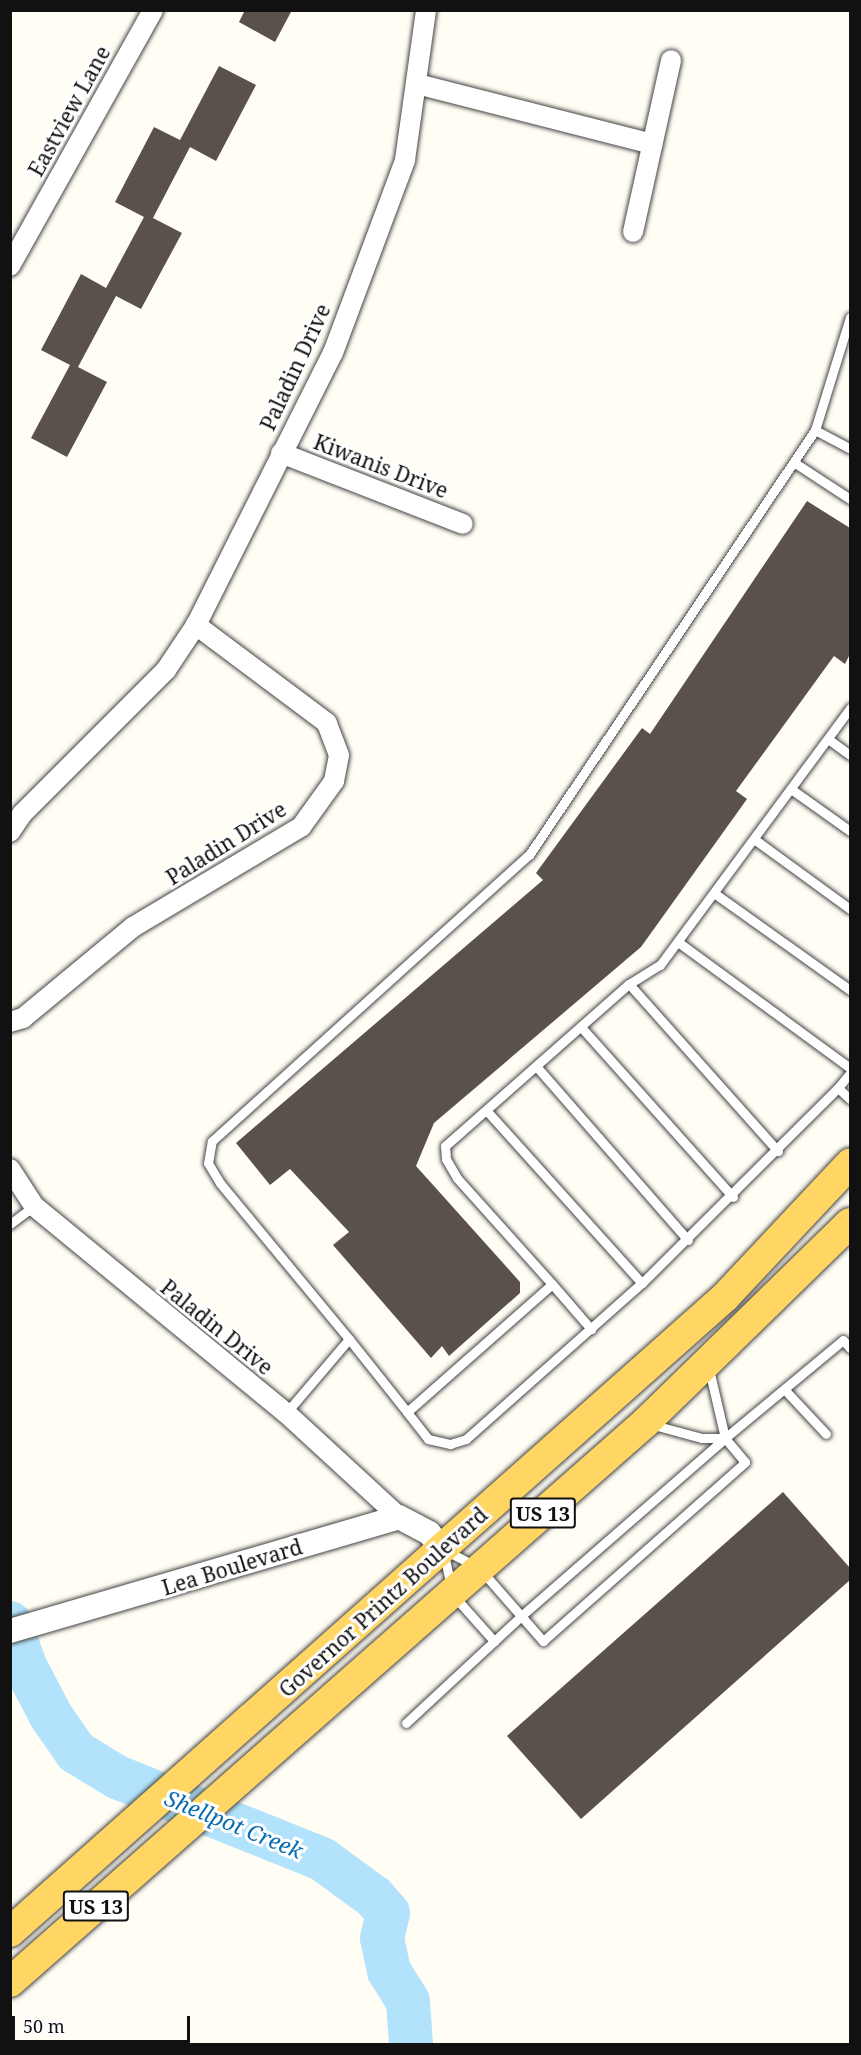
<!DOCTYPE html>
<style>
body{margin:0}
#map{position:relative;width:861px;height:2055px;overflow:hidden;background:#fffdf4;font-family:"Noto Serif",serif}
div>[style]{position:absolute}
.river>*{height:44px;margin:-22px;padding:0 22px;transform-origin:22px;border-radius:22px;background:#b3e3fc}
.building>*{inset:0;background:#5b514b}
.roads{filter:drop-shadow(0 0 2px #444) drop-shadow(0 0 2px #444)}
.service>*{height:9px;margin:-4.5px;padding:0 4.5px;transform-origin:4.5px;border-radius:4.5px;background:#fff}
.minor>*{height:20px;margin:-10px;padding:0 10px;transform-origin:10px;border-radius:10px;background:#fff}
.tertiary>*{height:24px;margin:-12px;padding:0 12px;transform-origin:12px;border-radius:12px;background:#fff}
.primary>*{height:30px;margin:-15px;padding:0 15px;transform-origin:15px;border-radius:15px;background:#ffd664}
span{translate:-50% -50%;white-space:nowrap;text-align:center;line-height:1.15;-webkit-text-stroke:6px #fff;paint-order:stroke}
.shield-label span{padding:2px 4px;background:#fff;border:2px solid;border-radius:4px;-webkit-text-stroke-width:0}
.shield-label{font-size:20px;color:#111;font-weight:700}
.street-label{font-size:21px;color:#111}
.water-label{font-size:22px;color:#0a6db2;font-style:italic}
.frame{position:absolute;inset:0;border:12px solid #111;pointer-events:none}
.scale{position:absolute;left:12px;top:2016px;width:178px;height:27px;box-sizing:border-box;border:3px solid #111;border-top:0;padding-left:8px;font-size:18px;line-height:21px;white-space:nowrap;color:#111;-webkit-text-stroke:4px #fff;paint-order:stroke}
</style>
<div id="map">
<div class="river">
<div style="left:10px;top:1623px;width:46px;rotate:70.8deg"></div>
<div style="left:25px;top:1666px;width:56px;rotate:62.5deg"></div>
<div style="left:51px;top:1716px;width:44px;rotate:55.2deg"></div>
<div style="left:76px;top:1752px;width:48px;rotate:31.4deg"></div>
<div style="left:117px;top:1777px;width:221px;rotate:21.8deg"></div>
<div style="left:322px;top:1859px;width:64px;rotate:36.2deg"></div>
<div style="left:374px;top:1897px;width:21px;rotate:49deg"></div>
<div style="left:388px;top:1913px;width:26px;rotate:103deg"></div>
<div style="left:382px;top:1938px;width:34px;rotate:78deg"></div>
<div style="left:389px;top:1971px;width:36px;rotate:58deg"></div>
<div style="left:408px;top:2002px;width:42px;rotate:85.9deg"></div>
</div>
<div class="building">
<div style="clip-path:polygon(245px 10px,292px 10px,275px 42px,239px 22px)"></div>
<div style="clip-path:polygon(219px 66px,256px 85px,216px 161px,190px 147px,153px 218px,182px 233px,141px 309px,116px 296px,78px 367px,107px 382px,67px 457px,31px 438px,70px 365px,41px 350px,81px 274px,106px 288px,144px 217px,115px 202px,154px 127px,180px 140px)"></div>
<div style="clip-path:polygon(807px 501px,850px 528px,850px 654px,845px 664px,834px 656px,736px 791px,747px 799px,641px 947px,434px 1123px,416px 1166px,520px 1282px,520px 1293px,449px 1356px,442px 1346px,431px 1358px,333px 1245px,349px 1232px,290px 1169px,270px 1185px,236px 1143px,543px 880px,536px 873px,642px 728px,650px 734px)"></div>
<div style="clip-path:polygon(783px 1492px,850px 1568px,850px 1580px,581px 1819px,507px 1736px)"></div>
</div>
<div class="roads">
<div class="service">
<div style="left:815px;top:430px;width:40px;rotate:28deg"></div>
<div style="left:795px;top:463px;width:66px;rotate:33.2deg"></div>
<div style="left:828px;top:739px;width:27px;rotate:36deg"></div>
<div style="left:791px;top:789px;width:72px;rotate:35.4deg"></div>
<div style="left:754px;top:839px;width:119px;rotate:36.1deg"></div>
<div style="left:714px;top:893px;width:167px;rotate:35.5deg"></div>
<div style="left:678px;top:942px;width:213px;rotate:36.2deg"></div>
<div style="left:629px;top:984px;width:224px;rotate:48.3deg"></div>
<div style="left:581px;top:1027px;width:228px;rotate:48.2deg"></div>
<div style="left:536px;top:1066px;width:231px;rotate:48.9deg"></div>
<div style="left:850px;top:1073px;width:19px;rotate:129deg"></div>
<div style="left:838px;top:1088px;width:16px;rotate:43deg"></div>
<div style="left:486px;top:1110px;width:233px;rotate:48deg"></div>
<div style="left:10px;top:1224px;width:30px;rotate:-37deg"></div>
<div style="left:552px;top:1284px;width:60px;rotate:49.1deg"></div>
<div style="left:349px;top:1339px;width:202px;rotate:-129.6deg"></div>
<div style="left:220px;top:1183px;width:23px;rotate:-121deg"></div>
<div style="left:208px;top:1163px;width:22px;rotate:-80deg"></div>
<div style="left:212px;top:1141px;width:427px;rotate:-42.1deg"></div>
<div style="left:529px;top:855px;width:512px;rotate:-56.06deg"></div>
<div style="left:815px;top:430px;width:118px;rotate:-72.8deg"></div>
<div style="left:785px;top:1390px;width:60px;rotate:47deg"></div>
<div style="left:407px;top:1412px;width:34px;rotate:52deg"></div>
<div style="left:428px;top:1439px;width:23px;rotate:13deg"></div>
<div style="left:450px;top:1444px;width:17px;rotate:-17deg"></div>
<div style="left:466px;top:1439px;width:235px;rotate:-41.6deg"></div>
<div style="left:642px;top:1283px;width:276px;rotate:-44.9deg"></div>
<div style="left:286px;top:1413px;width:97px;rotate:-49.6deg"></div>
<div style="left:349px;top:1339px;width:93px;rotate:51.5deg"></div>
<div style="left:407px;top:1412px;width:193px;rotate:-41.4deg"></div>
<div style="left:552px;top:1284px;width:142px;rotate:-131.9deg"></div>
<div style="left:457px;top:1178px;width:22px;rotate:-120deg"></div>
<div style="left:446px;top:1159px;width:13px;rotate:-94deg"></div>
<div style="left:445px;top:1146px;width:245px;rotate:-41.4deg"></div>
<div style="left:629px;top:984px;width:36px;rotate:-32deg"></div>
<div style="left:660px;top:965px;width:320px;rotate:-53.5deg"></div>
<div style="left:650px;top:1424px;width:54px;rotate:15.1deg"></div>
<div style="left:702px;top:1438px;width:23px"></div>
<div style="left:445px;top:1550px;width:40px;rotate:28deg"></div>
<div style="left:480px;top:1569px;width:96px;rotate:48.8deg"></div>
<div style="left:543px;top:1641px;width:270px;rotate:-41.5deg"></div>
<div style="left:745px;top:1462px;width:31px;rotate:-130deg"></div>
<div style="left:725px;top:1438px;width:71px;rotate:-103.1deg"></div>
<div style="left:444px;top:1555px;width:41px;rotate:77.3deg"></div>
<div style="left:453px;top:1595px;width:62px;rotate:48.3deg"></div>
<div style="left:406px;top:1723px;width:156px;rotate:-42.9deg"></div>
<div style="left:520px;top:1617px;width:272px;rotate:-41.1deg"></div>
<div style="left:725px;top:1438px;width:153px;rotate:-39.7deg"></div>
<div style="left:843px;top:1340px;width:11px;rotate:49deg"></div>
</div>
<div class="minor">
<div style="left:417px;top:84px;width:243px;rotate:14.3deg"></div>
<div style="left:633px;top:232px;width:176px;rotate:-77.5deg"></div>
<div style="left:10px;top:266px;width:293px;rotate:-60.8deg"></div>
<div style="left:281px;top:453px;width:195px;rotate:21.3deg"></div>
<div style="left:10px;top:832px;width:22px;rotate:-56deg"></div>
<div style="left:22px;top:814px;width:204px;rotate:-45deg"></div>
<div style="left:166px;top:670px;width:54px;rotate:-56.3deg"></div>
<div style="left:196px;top:625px;width:305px;rotate:-63.3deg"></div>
<div style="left:333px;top:353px;width:206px;rotate:-69.5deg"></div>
<div style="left:405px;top:160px;width:151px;rotate:-82deg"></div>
<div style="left:10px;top:1022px;width:14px;rotate:-17deg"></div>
<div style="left:23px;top:1018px;width:143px;rotate:-39.6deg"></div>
<div style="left:133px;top:927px;width:196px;rotate:-30.8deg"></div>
<div style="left:301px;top:827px;width:57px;rotate:-54.3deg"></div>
<div style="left:334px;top:781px;width:26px;rotate:-79deg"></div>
<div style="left:339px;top:755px;width:34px;rotate:-111deg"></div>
<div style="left:327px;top:723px;width:164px;rotate:-143.2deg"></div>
<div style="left:10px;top:1169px;width:44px;rotate:57deg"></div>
<div style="left:34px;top:1206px;width:326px;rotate:39.4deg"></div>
<div style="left:286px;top:1413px;width:154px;rotate:42.6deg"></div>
</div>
<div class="tertiary">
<div style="left:10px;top:1631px;width:405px;rotate:-16.3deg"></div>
<div style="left:399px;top:1517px;width:34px;rotate:28deg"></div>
<div style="left:429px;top:1533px;width:21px;rotate:49deg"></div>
</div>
<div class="primary">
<div style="left:10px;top:1932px;width:956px;rotate:-41.61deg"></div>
<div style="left:725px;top:1297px;width:183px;rotate:-46.8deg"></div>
<div style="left:10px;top:1982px;width:846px;rotate:-41.36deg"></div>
<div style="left:645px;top:1423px;width:286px;rotate:-44.3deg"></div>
</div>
</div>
<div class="shield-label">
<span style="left:543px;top:1513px">US 13</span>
<span style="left:96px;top:1906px">US 13</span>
</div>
<div class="street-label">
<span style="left:69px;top:111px;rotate:-61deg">Eastview Lane</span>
<span style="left:295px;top:367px;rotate:-65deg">Paladin Drive</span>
<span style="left:381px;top:466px;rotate:21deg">Kiwanis Drive</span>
<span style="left:226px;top:843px;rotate:-32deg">Paladin Drive</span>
<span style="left:217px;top:1327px;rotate:39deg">Paladin Drive</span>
<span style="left:232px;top:1567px;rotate:-17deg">Lea Boulevard</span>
<span style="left:383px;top:1602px;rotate:-42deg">Governor Printz Boulevard</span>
</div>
<div class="water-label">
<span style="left:234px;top:1824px;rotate:22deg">Shellpot Creek</span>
</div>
<div class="frame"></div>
<div class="scale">50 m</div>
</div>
